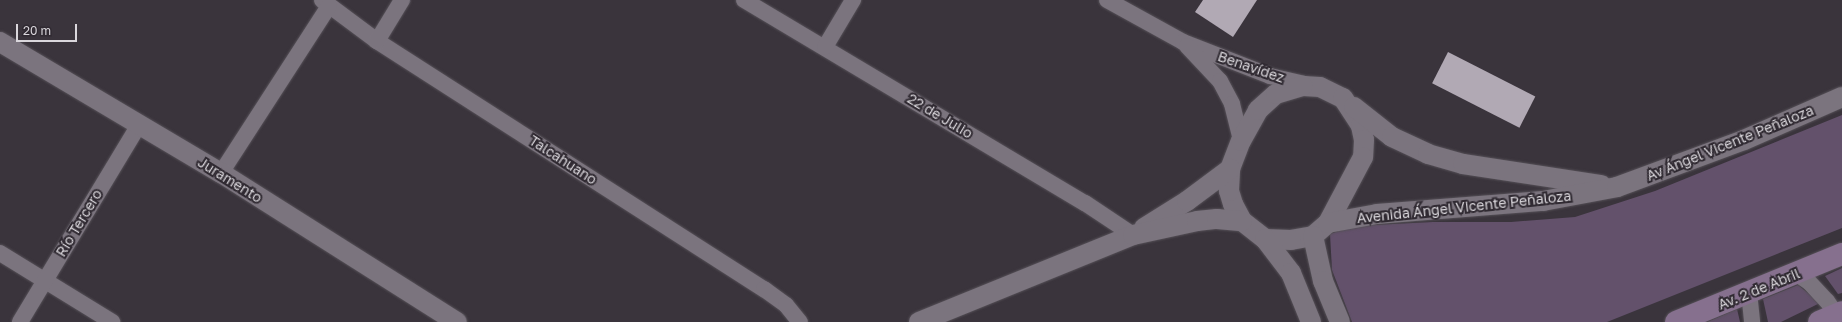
<!DOCTYPE html>
<meta charset="utf-8">
<style>
body{margin:0}
#map{position:relative;width:1842px;height:322px;overflow:hidden;background:#3a343c;font-family:"Golos Text",sans-serif}
div>[style]{position:absolute}
.green>*{inset:0;background:#63516b}
.building>*{inset:0;background:#b1a9b4;transform-origin:0 0}
.roads{filter:drop-shadow(0 0 1px #555057) drop-shadow(0 0 1px #555057)}
.minor>*{height:16px;margin:-8px;padding:0 8px;transform-origin:8px;border-radius:8px;background:#7b747e}
.tertiary>*{height:20px;margin:-10px;padding:0 10px;transform-origin:10px;border-radius:10px;background:#7b747e}
.secondary>*{height:22px;margin:-11px;padding:0 11px;transform-origin:11px;border-radius:11px;background:#86708e}
span{translate:-50% -50%;white-space:nowrap;text-align:center;line-height:1.15;-webkit-text-stroke:4px #302a32;paint-order:stroke}
.street-label{font-size:14px;color:#dad7dc}
.scale{position:absolute;left:16px;top:24px;width:61px;height:18px;box-sizing:border-box;border:2px solid #dad7dc;border-top:0;padding-left:5px;font-size:12px;line-height:14px;white-space:nowrap;color:#dad7dc;-webkit-text-stroke:3px #302a32;paint-order:stroke}
</style>
<div id="map">
<div class="green">
<div style="clip-path:polygon(1842px 115px,1842px 228px,1607px 322px,1352px 322px,1332px 270px,1330px 234px,1353px 226px,1433px 222px,1511px 222px,1575px 217px,1655px 191px)"></div>
<div style="clip-path:polygon(1842px 268px,1842px 293px,1838px 294px,1825px 276px)"></div>
<div style="clip-path:polygon(1798px 285px,1820px 303px,1781px 322px,1768px 322px,1763px 299px)"></div>
<div style="clip-path:polygon(1737px 309px,1740px 322px,1707px 322px)"></div>
</div>
<div class="building">
<div style="clip-path:polygon(1203px 0,1257px 0,1233px 37px,1195px 12px)"></div>
<div style="left:1448px;top:52px;width:98px;height:35px;rotate:27deg"></div>
</div>
<div class="roads">
<div class="minor">
<div style="left:322px;top:0;width:69px;rotate:36.7deg"></div>
<div style="left:377px;top:41px;width:460px;rotate:32.7deg"></div>
<div style="left:764px;top:289px;width:27px;rotate:36deg"></div>
<div style="left:786px;top:305px;width:22px;rotate:51deg"></div>
<div style="left:744px;top:0;width:397px;rotate:30.8deg"></div>
<div style="left:1085px;top:203px;width:58px;rotate:33.7deg"></div>
<div style="left:1107px;top:0;width:87px;rotate:28.9deg"></div>
<div style="left:1183px;top:42px;width:93px;rotate:21.3deg"></div>
<div style="left:1270px;top:76px;width:39px;rotate:13deg"></div>
<div style="left:377px;top:41px;width:48px;rotate:-58.6deg"></div>
<div style="left:1187px;top:46px;width:48px;rotate:46.7deg"></div>
<div style="left:1220px;top:81px;width:26px;rotate:62deg"></div>
<div style="left:1232px;top:104px;width:38px;rotate:76deg"></div>
<div style="left:825px;top:47px;width:55px;rotate:-59.2deg"></div>
<div style="left:221px;top:173px;width:199px;rotate:-57.1deg"></div>
<div style="left:0;top:253px;width:132px;rotate:31.6deg"></div>
<div style="left:1797px;top:274px;width:14px;rotate:34deg"></div>
<div style="left:1809px;top:282px;width:26px;rotate:47deg"></div>
<div style="left:1827px;top:301px;width:25px;rotate:56deg"></div>
<div style="left:1749px;top:292px;width:30px;rotate:84deg"></div>
<div style="left:20px;top:322px;width:230px;rotate:-58.9deg"></div>
</div>
<div class="tertiary">
<div style="left:0;top:42px;width:257px;rotate:30.7deg"></div>
<div style="left:221px;top:173px;width:279px;rotate:32.3deg"></div>
<div style="left:1303px;top:86px;width:17px;rotate:3deg"></div>
<div style="left:1320px;top:87px;width:25px;rotate:26deg"></div>
<div style="left:1343px;top:98px;width:33px;rotate:57deg"></div>
<div style="left:1361px;top:126px;width:14px;rotate:78deg"></div>
<div style="left:1364px;top:140px;width:17px;rotate:93deg"></div>
<div style="left:1363px;top:157px;width:75px;rotate:117.9deg"></div>
<div style="left:1328px;top:223px;width:20px;rotate:139deg"></div>
<div style="left:1313px;top:236px;width:22px;rotate:170deg"></div>
<div style="left:1291px;top:240px;width:26px;rotate:-178deg"></div>
<div style="left:1265px;top:239px;width:29px;rotate:-142deg"></div>
<div style="left:1242px;top:221px;width:19px;rotate:-118deg"></div>
<div style="left:1233px;top:204px;width:14px;rotate:-107deg"></div>
<div style="left:1229px;top:191px;width:22px;rotate:-87deg"></div>
<div style="left:1230px;top:169px;width:30px;rotate:-69deg"></div>
<div style="left:1241px;top:141px;width:35px;rotate:-61deg"></div>
<div style="left:1258px;top:110px;width:24px;rotate:-42deg"></div>
<div style="left:1276px;top:94px;width:28px;rotate:-17deg"></div>
<div style="left:1354px;top:107px;width:48px;rotate:38.3deg"></div>
<div style="left:1392px;top:137px;width:40px;rotate:25deg"></div>
<div style="left:1428px;top:154px;width:36px;rotate:16deg"></div>
<div style="left:1463px;top:164px;width:140px;rotate:8.7deg"></div>
<div style="left:1328px;top:223px;width:50px;rotate:-10.4deg"></div>
<div style="left:1377px;top:214px;width:167px;rotate:-4.5deg"></div>
<div style="left:1543px;top:201px;width:75px;rotate:-10.7deg"></div>
<div style="left:1617px;top:187px;width:135px;rotate:-20.3deg"></div>
<div style="left:1744px;top:140px;width:107px;rotate:-23.7deg"></div>
<div style="left:1144px;top:228px;width:51px;rotate:-32.1deg"></div>
<div style="left:1187px;top:201px;width:54px;rotate:-36.7deg"></div>
<div style="left:1313px;top:236px;width:46px;rotate:77.5deg"></div>
<div style="left:1323px;top:281px;width:44px;rotate:67.5deg"></div>
<div style="left:1265px;top:239px;width:43px;rotate:52.6deg"></div>
<div style="left:1291px;top:273px;width:53px;rotate:67.8deg"></div>
<div style="left:919px;top:322px;width:231px;rotate:-22.1deg"></div>
<div style="left:1133px;top:235px;width:66px;rotate:-12.3deg"></div>
<div style="left:1197px;top:221px;width:20px;rotate:-6deg"></div>
<div style="left:1217px;top:219px;width:25px;rotate:5deg"></div>
</div>
<div class="secondary">
<div style="left:1676px;top:322px;width:179px;rotate:-22.3deg"></div>
<div style="left:1819px;top:322px;width:25px;rotate:-23deg"></div>
</div>
</div>
<div class="street-label">
<span style="left:1251px;top:67px;rotate:19deg">Benavídez</span>
<span style="left:940px;top:116px;rotate:31deg">22 de Julio</span>
<span style="left:1730px;top:143px;rotate:-22deg">Av Ángel Vicente Peñaloza</span>
<span style="left:563px;top:160px;rotate:33deg">Talcahuano</span>
<span style="left:230px;top:180px;rotate:32deg">Juramento</span>
<span style="left:1464px;top:207px;rotate:-6deg">Avenida Ángel Vicente Peñaloza</span>
<span style="left:79px;top:223px;rotate:-59deg">Río Tercero</span>
<span style="left:1759px;top:289px;rotate:-22deg">Av. 2 de Abril</span>
</div>
<div class="scale">20 m</div>
</div>
